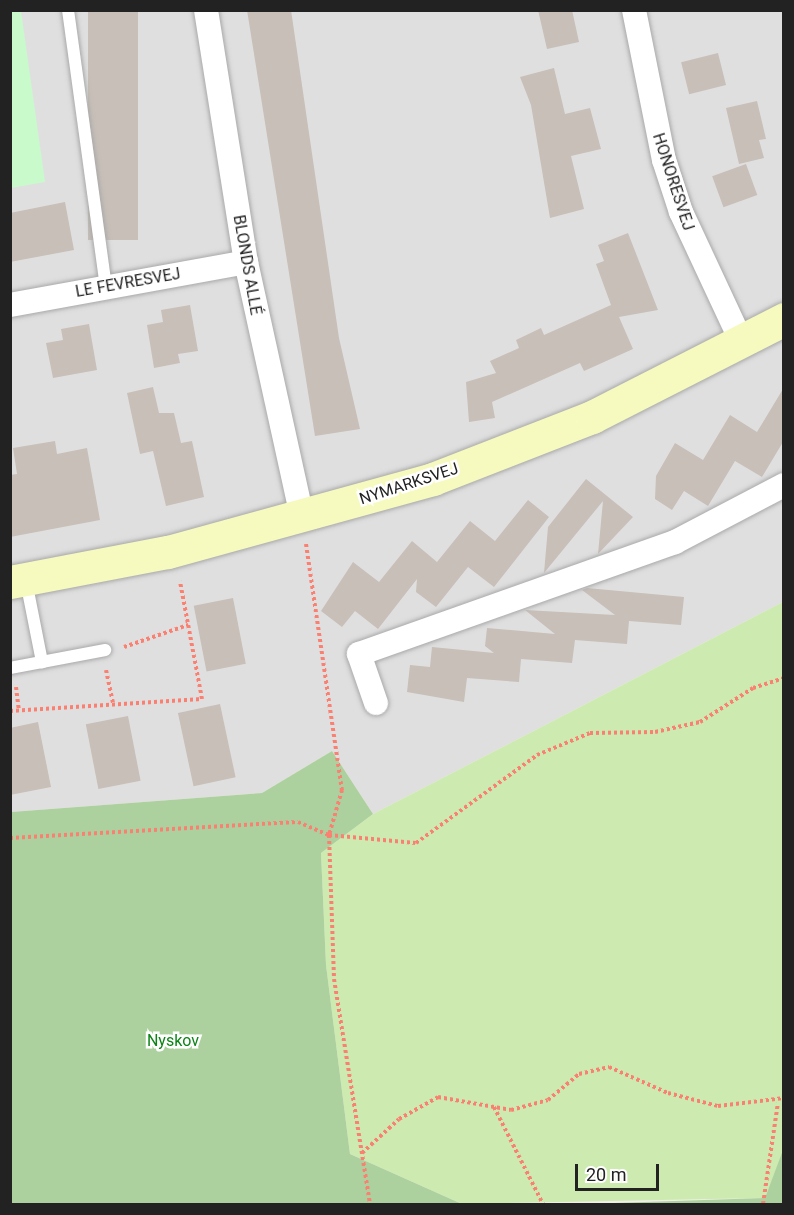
<!DOCTYPE html>
<meta charset="utf-8">
<style>
body{margin:0}
#map{position:relative;width:794px;height:1215px;overflow:hidden;background:#f2efe9;font-family:Roboto,sans-serif}
div>[style]{position:absolute}
.residential>*{inset:0;background:#e0dfdf}
.grass>*{inset:0;background:#cdebb0}
.forest>*{inset:0;background:#add19e}
.park>*{inset:0;background:#c8facc}
.building>*{inset:0;background:#c7bfb8;transform-origin:0 0}
.path>*{height:4px;margin-top:-2px;transform-origin:0;background:repeating-linear-gradient(90deg,#fa8072 0 3px,transparent 0 6px)}
.roads{filter:drop-shadow(0 0 2px #a9a9a9) drop-shadow(0 0 2px #a9a9a9)}
.lane>*{height:12px;margin:-6px;padding:0 6px;transform-origin:6px;border-radius:6px;background:#fff}
.street>*{height:24px;margin:-12px;padding:0 12px;transform-origin:12px;border-radius:12px;background:#fff}
.secondary>*{height:33px;margin:-16.5px;padding:0 16.5px;transform-origin:16.5px;border-radius:16.5px;background:#f7fabf}
span{translate:-50% -50%;white-space:nowrap;text-align:center;line-height:1.15;-webkit-text-stroke:5px #fff;paint-order:stroke}
.street-label{font-size:16px;color:#222}
.park-label{font-size:16px;color:#0c8416}
.frame{position:absolute;inset:0;border:12px solid #222;pointer-events:none}
.scale{position:absolute;left:575px;top:1164px;width:84px;height:27px;box-sizing:border-box;border:3px solid #222;border-top:0;padding-left:8px;font-size:18px;line-height:21px;white-space:nowrap;color:#222;-webkit-text-stroke:4px #fff;paint-order:stroke}
</style>
<div id="map">
<div class="residential">
<div style="clip-path:polygon(11px 11px,783px 11px,783px 602px,373px 814px,332px 751px,262px 793px,11px 812px)"></div>
</div>
<div class="grass">
<div style="clip-path:polygon(783px 602px,784px 1150px,765px 1198px,462px 1204px,350px 1154px,326px 965px,321px 853px,373px 814px)"></div>
</div>
<div class="forest">
<div style="clip-path:polygon(332px 751px,373px 814px,321px 853px,326px 965px,350px 1154px,462px 1204px,11px 1204px,11px 812px,262px 793px)"></div>
<div style="clip-path:polygon(783px 1150px,783px 1204px,584px 1204px,765px 1198px)"></div>
</div>
<div class="park">
<div style="clip-path:polygon(11px 10px,21px 11px,45px 182px,11px 188px)"></div>
</div>
<div class="building">
<div style="left:88px;top:10px;width:50px;height:230px"></div>
<div style="clip-path:polygon(247px 10px,291px 10px,339px 338px,360px 429px,315px 436px)"></div>
<div style="clip-path:polygon(538px 10px,572px 10px,579px 42px,547px 49px)"></div>
<div style="left:718px;top:53px;width:33px;height:38px;rotate:76deg"></div>
<div style="clip-path:polygon(554px 68px,565px 114px,590px 108px,601px 149px,571px 156px,584px 209px,550px 218px,531px 105px,520px 77px)"></div>
<div style="clip-path:polygon(757px 101px,766px 139px,759px 140px,764px 158px,739px 164px,726px 108px)"></div>
<div style="left:746px;top:164px;width:33px;height:36px;rotate:70deg"></div>
<div style="clip-path:polygon(65px 202px,74px 250px,10px 262px,10px 213px)"></div>
<div style="clip-path:polygon(628px 233px,658px 310px,619px 317px,633px 349px,584px 371px,580px 363px,492px 402px,495px 418px,469px 422px,466px 382px,496px 373px,490px 361px,519px 348px,516px 340px,541px 328px,544px 335px,611px 305px,596px 264px,604px 261px,598px 245px)"></div>
<div style="clip-path:polygon(190px 305px,198px 351px,178px 354px,180px 363px,154px 368px,147px 325px,163px 322px,161px 310px)"></div>
<div style="clip-path:polygon(89px 324px,97px 370px,53px 378px,46px 343px,63px 340px,61px 329px)"></div>
<div style="clip-path:polygon(153px 387px,159px 413px,174px 413px,181px 443px,192px 441px,204px 497px,166px 506px,153px 451px,140px 454px,127px 393px)"></div>
<div style="clip-path:polygon(783px 389px,783px 442px,762px 477px,735px 461px,708px 506px,684px 491px,672px 510px,655px 499px,656px 476px,675px 443px,703px 460px,730px 415px,757px 432px)"></div>
<div style="clip-path:polygon(55px 441px,57px 454px,87px 448px,100px 520px,10px 537px,10px 475px,17px 474px,13px 448px)"></div>
<div style="clip-path:polygon(586px 479px,633px 517px,598px 554px,603px 501px,544px 573px,548px 527px)"></div>
<div style="clip-path:polygon(528px 500px,549px 517px,494px 587px,468px 567px,436px 607px,416px 592px,417px 579px,378px 629px,355px 611px,342px 627px,321px 611px,353px 562px,379px 582px,412px 541px,437px 562px,470px 521px,495px 541px)"></div>
<div style="clip-path:polygon(587px 588px,684px 597px,681px 625px,629px 621px,627px 644px,575px 640px,572px 663px,521px 659px,519px 682px,467px 678px,464px 702px,407px 692px,410px 665px,430px 667px,432px 647px,494px 653px,485px 646px,487px 628px,555px 634px,525px 610px,615px 615px,582px 590px)"></div>
<div style="left:233px;top:598px;width:67px;height:40px;rotate:79deg"></div>
<div style="left:220px;top:704px;width:75px;height:43px;rotate:78deg"></div>
<div style="left:128px;top:716px;width:66px;height:43px;rotate:79deg"></div>
<div style="clip-path:polygon(38px 722px,51px 787px,10px 795px,10px 728px)"></div>
</div>
<div class="path">
<div style="left:306px;top:544px;width:249px;rotate:81.7deg"></div>
<div style="left:342px;top:790px;width:47px;rotate:106.1deg"></div>
<div style="left:329px;top:835px;width:144px;rotate:88deg"></div>
<div style="left:334px;top:979px;width:228px;rotate:80.9deg"></div>
<div style="left:124px;top:647px;width:68px;rotate:-19deg"></div>
<div style="left:106px;top:670px;width:35px;rotate:78deg"></div>
<div style="left:16px;top:687px;width:23px;rotate:83deg"></div>
<div style="left:10px;top:711px;width:192px;rotate:-3.6deg"></div>
<div style="left:202px;top:699px;width:120px;rotate:-100.6deg"></div>
<div style="left:10px;top:838px;width:288px;rotate:-3.2deg"></div>
<div style="left:298px;top:822px;width:34px;rotate:23deg"></div>
<div style="left:329px;top:835px;width:87px;rotate:5.3deg"></div>
<div style="left:416px;top:843px;width:150px;rotate:-36deg"></div>
<div style="left:537px;top:755px;width:57px;rotate:-22.5deg"></div>
<div style="left:590px;top:733px;width:65px;rotate:-0.9deg"></div>
<div style="left:655px;top:732px;width:46px;rotate:-12.5deg"></div>
<div style="left:700px;top:722px;width:63px;rotate:-32.7deg"></div>
<div style="left:753px;top:688px;width:33px;rotate:-18deg"></div>
<div style="left:494px;top:1107px;width:109px;rotate:63.2deg"></div>
<div style="left:362px;top:1153px;width:50px;rotate:-42.6deg"></div>
<div style="left:399px;top:1119px;width:45px;rotate:-29.4deg"></div>
<div style="left:438px;top:1097px;width:74px;rotate:10.1deg"></div>
<div style="left:511px;top:1110px;width:38px;rotate:-15deg"></div>
<div style="left:548px;top:1100px;width:40px;rotate:-40deg"></div>
<div style="left:579px;top:1074px;width:31px;rotate:-13deg"></div>
<div style="left:609px;top:1067px;width:64px;rotate:23.8deg"></div>
<div style="left:668px;top:1093px;width:52px;rotate:14.6deg"></div>
<div style="left:718px;top:1106px;width:66px;rotate:-6.9deg"></div>
<div style="left:763px;top:1204px;width:102px;rotate:-81.6deg"></div>
</div>
<div class="roads">
<div class="lane">
<div style="left:68px;top:10px;width:280px;rotate:82.2deg"></div>
<div style="left:26px;top:581px;width:83px;rotate:78.8deg"></div>
<div style="left:10px;top:668px;width:97px;rotate:-10.7deg"></div>
</div>
<div class="street">
<div style="left:206px;top:10px;width:255px;rotate:81deg"></div>
<div style="left:246px;top:262px;width:260px;rotate:77.6deg"></div>
<div style="left:634px;top:10px;width:153px;rotate:78.7deg"></div>
<div style="left:664px;top:160px;width:55px;rotate:71.9deg"></div>
<div style="left:681px;top:212px;width:145px;rotate:65deg"></div>
<div style="left:10px;top:305px;width:240px;rotate:-10.3deg"></div>
<div style="left:376px;top:703px;width:52px;rotate:-109.1deg"></div>
<div style="left:359px;top:654px;width:335px;rotate:-19.5deg"></div>
<div style="left:675px;top:542px;width:123px;rotate:-27.6deg"></div>
</div>
<div class="secondary">
<div style="left:10px;top:582px;width:161px;rotate:-10.8deg"></div>
<div style="left:168px;top:552px;width:275px;rotate:-15.4deg"></div>
<div style="left:433px;top:479px;width:171px;rotate:-21.3deg"></div>
<div style="left:592px;top:417px;width:216px;rotate:-27deg"></div>
</div>
</div>
<div class="street-label">
<span style="left:673px;top:182px;rotate:72deg">HONORESVEJ</span>
<span style="left:247px;top:265px;rotate:80deg">BLONDS ALLÉ</span>
<span style="left:128px;top:283px;rotate:-10deg">LE FEVRESVEJ</span>
<span style="left:409px;top:484px;rotate:-18deg">NYMARKSVEJ</span>
</div>
<div class="park-label">
<span style="left:173px;top:1041px">Nyskov</span>
</div>
<div class="frame"></div>
<div class="scale">20 m</div>
</div>
